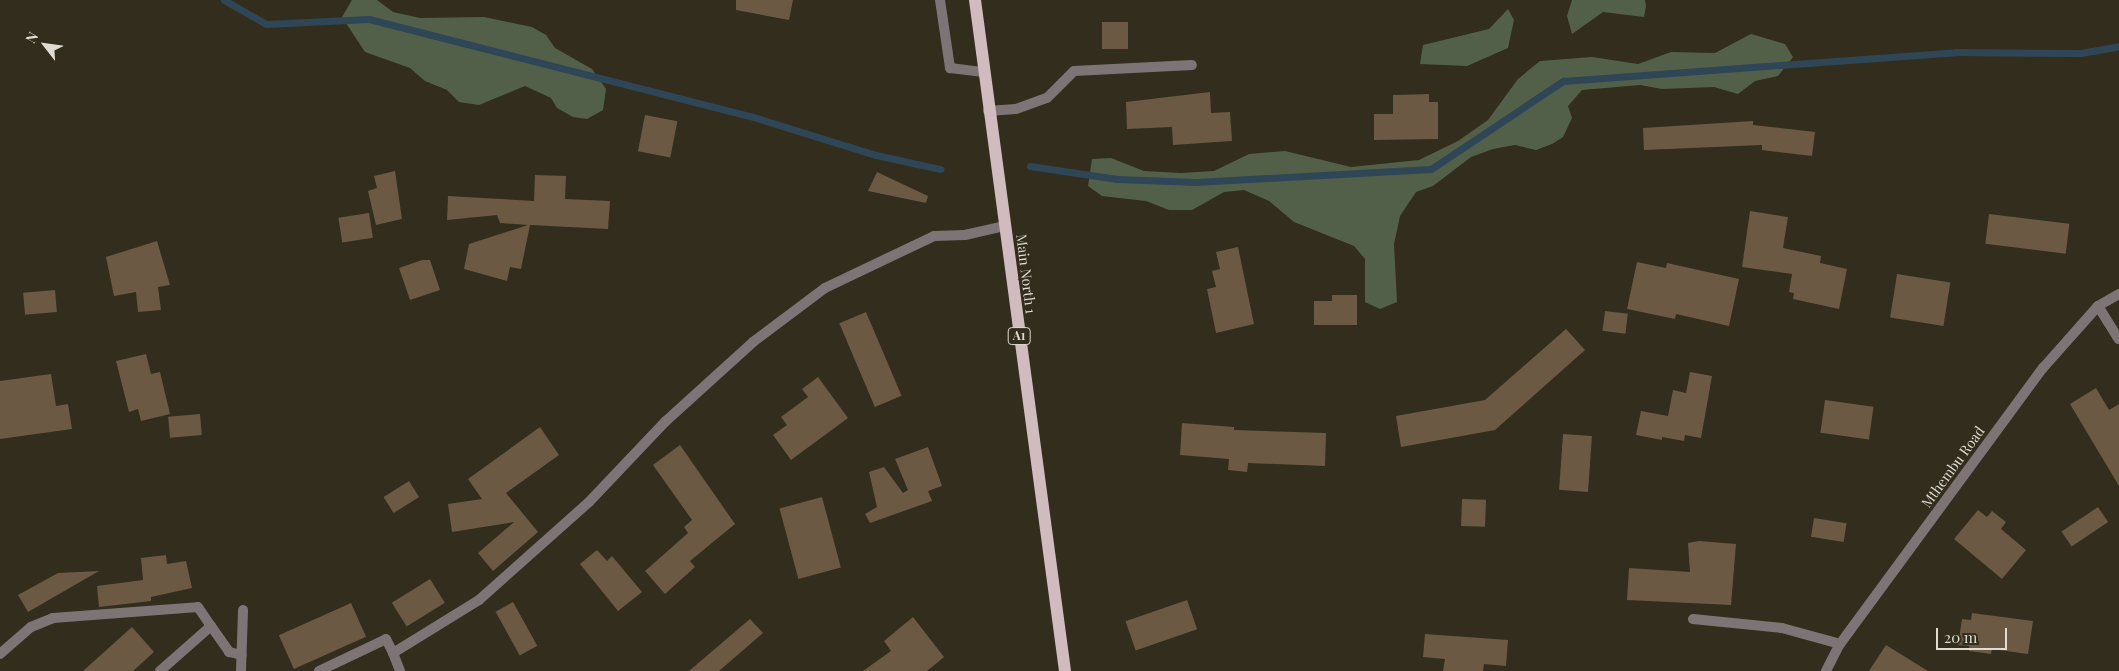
<!DOCTYPE html>
<style>
body{margin:0}
#map{position:relative;width:2119px;height:671px;overflow:hidden;background:#322d1d;font-family:"Playfair Display",serif}
div>[style]{position:absolute}
.forest>*{inset:0;background:#536049}
.stream>*{height:7px;margin:-3.5px;padding:0 3.5px;transform-origin:3.5px;border-radius:3.5px;background:#2f4657}
.building>*{inset:0;background:#6b5943;transform-origin:0 0}
.street>*{height:10px;margin:-5px;padding:0 5px;transform-origin:5px;border-radius:5px;background:#7e7476}
.primary>*{height:12px;margin:-6px;padding:0 6px;transform-origin:6px;border-radius:6px;background:#d0bcbf}
span{translate:-50% -50%;white-space:nowrap;text-align:center;line-height:1.15;-webkit-text-stroke:4px #322d1d;paint-order:stroke}
.shield-label span{padding:1px 4px;background:#322d1d;border:1px solid;border-radius:4px;-webkit-text-stroke-width:0}
.shield-label{font-size:12px;color:#dfdcd2;font-weight:700}
.street-label{font-size:14px;color:#dfdcd2}
.north{position:absolute;left:20px;top:20px;width:50px;height:50px;-webkit-text-stroke:4px #322d1d;paint-order:stroke;rotate:300deg;font-size:14px;font-weight:700;line-height:20px;text-align:center;color:#dfdcd2}
.north::after{content:'';display:block;margin:auto;width:18px;height:22px;background:#dfdcd2;clip-path:polygon(50% 0,100% 100%,50% 72%,0 100%)}
.scale{position:absolute;left:1936px;top:628px;width:71px;height:22px;box-sizing:border-box;border:2px solid #dfdcd2;border-top:0;padding-left:6px;font-size:15px;line-height:18px;white-space:nowrap;color:#dfdcd2;-webkit-text-stroke:4px #322d1d;paint-order:stroke}
</style>
<div id="map">
<div class="forest">
<div style="clip-path:polygon(352px 0,377px 0,393px 12px,420px 18px,484px 17px,532px 27px,546px 35px,555px 48px,592px 69px,606px 89px,603px 110px,587px 119px,573px 117px,557px 108px,551px 98px,525px 86px,479px 105px,459px 102px,447px 90px,425px 81px,410px 68px,365px 52px,342px 17px)"></div>
<div style="clip-path:polygon(1572px 0,1645px 0,1646px 6px,1644px 17px,1603px 12px,1572px 34px,1567px 16px)"></div>
<div style="clip-path:polygon(1508px 9px,1514px 20px,1508px 48px,1467px 66px,1420px 64px,1423px 45px,1489px 29px)"></div>
<div style="clip-path:polygon(1751px 34px,1785px 44px,1793px 57px,1778px 76px,1755px 81px,1738px 94px,1714px 87px,1662px 89px,1640px 85px,1582px 90px,1568px 106px,1572px 118px,1563px 137px,1552px 144px,1536px 150px,1515px 145px,1493px 149px,1471px 157px,1433px 186px,1416px 192px,1400px 216px,1394px 244px,1397px 302px,1380px 309px,1365px 302px,1365px 259px,1354px 246px,1294px 222px,1269px 201px,1244px 190px,1224px 192px,1192px 210px,1169px 210px,1146px 201px,1102px 196px,1088px 186px,1092px 159px,1111px 158px,1144px 171px,1181px 173px,1214px 171px,1249px 154px,1285px 151px,1351px 167px,1419px 160px,1458px 141px,1488px 120px,1518px 79px,1540px 61px,1592px 57px,1638px 64px,1671px 52px,1715px 53px)"></div>
</div>
<div class="stream">
<div style="left:224px;top:0;width:48px;rotate:29.7deg"></div>
<div style="left:266px;top:24px;width:103px;rotate:-2.8deg"></div>
<div style="left:369px;top:19px;width:393px;rotate:14.3deg"></div>
<div style="left:750px;top:116px;width:132px;rotate:17.2deg"></div>
<div style="left:876px;top:155px;width:66px;rotate:12.3deg"></div>
<div style="left:1030px;top:166px;width:88px;rotate:8.5deg"></div>
<div style="left:1117px;top:179px;width:79px;rotate:2.2deg"></div>
<div style="left:1196px;top:182px;width:235px;rotate:-3.2deg"></div>
<div style="left:1431px;top:169px;width:159px;rotate:-33.7deg"></div>
<div style="left:1563px;top:81px;width:394px;rotate:-4.2deg"></div>
<div style="left:1956px;top:52px;width:125px;rotate:0.5deg"></div>
<div style="left:2081px;top:53px;width:39px;rotate:-10deg"></div>
</div>
<div class="building">
<div style="clip-path:polygon(736px 0,793px 0,789px 20px,736px 10px)"></div>
<div style="left:1102px;top:22px;width:26px;height:27px"></div>
<div style="clip-path:polygon(1210px 92px,1211px 113px,1230px 112px,1232px 141px,1173px 145px,1172px 127px,1127px 129px,1126px 102px)"></div>
<div style="clip-path:polygon(1429px 94px,1429px 102px,1438px 102px,1438px 139px,1374px 140px,1374px 114px,1393px 114px,1393px 95px)"></div>
<div style="left:645px;top:115px;width:33px;height:37px;rotate:11deg"></div>
<div style="clip-path:polygon(1753px 121px,1753px 125px,1815px 132px,1812px 156px,1762px 150px,1762px 145px,1644px 150px,1643px 128px)"></div>
<div style="clip-path:polygon(395px 171px,402px 219px,376px 225px,368px 191px,377px 188px,374px 176px)"></div>
<div style="clip-path:polygon(877px 172px,928px 196px,926px 203px,868px 191px)"></div>
<div style="clip-path:polygon(535px 175px,566px 176px,565px 199px,610px 201px,608px 229px,530px 225px,521px 269px,510px 267px,507px 281px,464px 269px,469px 244px,528px 225px,500px 223px,497px 215px,447px 220px,448px 196px,534px 201px)"></div>
<div style="clip-path:polygon(1750px 211px,1788px 217px,1783px 248px,1821px 256px,1820px 263px,1847px 269px,1839px 309px,1793px 299px,1794px 293px,1789px 292px,1792px 274px,1742px 267px)"></div>
<div style="left:369px;top:213px;width:25px;height:31px;rotate:81deg"></div>
<div style="left:1989px;top:214px;width:81px;height:30px;rotate:7deg"></div>
<div style="clip-path:polygon(157px 241px,170px 285px,158px 287px,161px 310px,138px 312px,136px 292px,114px 296px,106px 257px)"></div>
<div style="clip-path:polygon(1238px 247px,1254px 324px,1216px 333px,1207px 289px,1216px 287px,1212px 271px,1220px 269px,1216px 252px)"></div>
<div style="clip-path:polygon(422px 260px,430px 260px,440px 290px,410px 300px,399px 268px)"></div>
<div style="clip-path:polygon(1637px 262px,1666px 268px,1667px 263px,1739px 279px,1729px 326px,1676px 314px,1675px 319px,1627px 309px)"></div>
<div style="left:1897px;top:274px;width:54px;height:44px;rotate:9deg"></div>
<div style="left:55px;top:290px;width:22px;height:32px;rotate:85deg"></div>
<div style="clip-path:polygon(1332px 295px,1357px 295px,1357px 325px,1314px 325px,1314px 301px,1332px 301px)"></div>
<div style="left:1605px;top:311px;width:23px;height:20px;rotate:7deg"></div>
<div style="left:866px;top:312px;width:91px;height:29px;rotate:67deg"></div>
<div style="clip-path:polygon(1566px 329px,1585px 350px,1495px 430px,1401px 447px,1396px 416px,1485px 400px)"></div>
<div style="clip-path:polygon(146px 354px,151px 374px,160px 372px,170px 414px,141px 421px,138px 409px,129px 412px,116px 361px)"></div>
<div style="clip-path:polygon(1690px 372px,1712px 376px,1701px 438px,1685px 435px,1684px 441px,1662px 437px,1662px 440px,1636px 435px,1641px 411px,1668px 416px,1673px 390px,1686px 393px)"></div>
<div style="clip-path:polygon(51px 374px,56px 406px,68px 404px,72px 429px,0 439px,0 381px)"></div>
<div style="clip-path:polygon(818px 377px,848px 418px,791px 460px,773px 435px,787px 425px,781px 417px,808px 397px,802px 389px)"></div>
<div style="clip-path:polygon(2096px 388px,2109px 410px,2119px 404px,2119px 486px,2070px 404px)"></div>
<div style="left:1825px;top:400px;width:49px;height:33px;rotate:8deg"></div>
<div style="left:200px;top:414px;width:21px;height:32px;rotate:85deg"></div>
<div style="clip-path:polygon(1182px 423px,1234px 427px,1234px 430px,1326px 433px,1325px 466px,1248px 463px,1247px 472px,1228px 470px,1229px 459px,1180px 455px)"></div>
<div style="clip-path:polygon(540px 427px,559px 455px,506px 493px,538px 532px,493px 571px,478px 553px,514px 522px,452px 532px,448px 504px,482px 499px,468px 479px)"></div>
<div style="left:1563px;top:434px;width:29px;height:56px;rotate:4deg"></div>
<div style="clip-path:polygon(680px 445px,735px 524px,690px 561px,695px 567px,665px 594px,645px 571px,688px 533px,684px 527px,692px 520px,653px 465px)"></div>
<div style="clip-path:polygon(928px 447px,942px 486px,928px 491px,932px 501px,870px 523px,865px 514px,877px 507px,869px 472px,884px 467px,903px 493px,908px 490px,895px 459px)"></div>
<div style="left:409px;top:481px;width:19px;height:30px;rotate:58deg"></div>
<div style="left:822px;top:497px;width:73px;height:44px;rotate:75deg"></div>
<div style="left:1462px;top:499px;width:24px;height:27px;rotate:2deg"></div>
<div style="left:2098px;top:507px;width:18px;height:44px;rotate:56deg"></div>
<div style="clip-path:polygon(1978px 510px,1987px 517px,1992px 511px,2006px 522px,2001px 529px,2026px 550px,2002px 579px,1954px 539px)"></div>
<div style="left:1814px;top:518px;width:33px;height:19px;rotate:9deg"></div>
<div style="clip-path:polygon(1699px 541px,1736px 544px,1731px 605px,1627px 600px,1629px 568px,1690px 572px,1688px 543px)"></div>
<div style="clip-path:polygon(597px 550px,607px 561px,612px 556px,642px 592px,618px 611px,580px 564px)"></div>
<div style="clip-path:polygon(166px 555px,167px 564px,186px 561px,192px 588px,151px 597px,151px 601px,99px 607px,97px 586px,143px 580px,141px 558px)"></div>
<div style="clip-path:polygon(99px 571px,28px 612px,18px 595px,58px 573px)"></div>
<div style="left:430px;top:579px;width:28px;height:45px;rotate:58deg"></div>
<div style="left:1187px;top:600px;width:31px;height:65px;rotate:71deg"></div>
<div style="left:513px;top:602px;width:50px;height:20px;rotate:61deg"></div>
<div style="left:351px;top:603px;width:37px;height:79px;rotate:66deg"></div>
<div style="clip-path:polygon(1972px 613px,2033px 621px,2028px 654px,1992px 649px,1991px 654px,1969px 651px,1969px 646px,1958px 645px,1962px 619px,1971px 620px)"></div>
<div style="clip-path:polygon(913px 617px,944px 657px,927px 671px,863px 671px,891px 651px,884px 641px)"></div>
<div style="clip-path:polygon(750px 619px,763px 633px,719px 671px,689px 671px)"></div>
<div style="clip-path:polygon(132px 627px,154px 652px,133px 671px,83px 671px)"></div>
<div style="clip-path:polygon(1425px 634px,1508px 640px,1506px 666px,1484px 664px,1483px 671px,1443px 671px,1445px 659px,1423px 657px)"></div>
<div style="clip-path:polygon(1886px 645px,1928px 671px,1869px 671px)"></div>
</div>
<div class="street">
<div style="left:940px;top:0;width:69px;rotate:81.6deg"></div>
<div style="left:950px;top:68px;width:34px;rotate:7deg"></div>
<div style="left:988px;top:111px;width:28px;rotate:-4deg"></div>
<div style="left:1016px;top:109px;width:33px;rotate:-20deg"></div>
<div style="left:1047px;top:98px;width:38px;rotate:-45deg"></div>
<div style="left:1074px;top:71px;width:118px;rotate:-2.9deg"></div>
<div style="left:2098px;top:306px;width:39px;rotate:58deg"></div>
<div style="left:1693px;top:619px;width:89px;rotate:5.8deg"></div>
<div style="left:1782px;top:628px;width:60px;rotate:15.4deg"></div>
<div style="left:0;top:654px;width:41px;rotate:-41.1deg"></div>
<div style="left:31px;top:627px;width:24px;rotate:-22deg"></div>
<div style="left:53px;top:618px;width:145px;rotate:-4.3deg"></div>
<div style="left:198px;top:607px;width:23px;rotate:56deg"></div>
<div style="left:160px;top:671px;width:68px;rotate:-41.4deg"></div>
<div style="left:211px;top:626px;width:32px;rotate:55deg"></div>
<div style="left:229px;top:652px;width:13px;rotate:13deg"></div>
<div style="left:241px;top:671px;width:61px;rotate:-88.1deg"></div>
<div style="left:319px;top:671px;width:74px;rotate:-25.5deg"></div>
<div style="left:386px;top:639px;width:16px;rotate:63deg"></div>
<div style="left:400px;top:671px;width:19px;rotate:-111deg"></div>
<div style="left:393px;top:653px;width:101px;rotate:-31.6deg"></div>
<div style="left:479px;top:600px;width:147px;rotate:-41.7deg"></div>
<div style="left:589px;top:502px;width:112px;rotate:-46.5deg"></div>
<div style="left:666px;top:421px;width:118px;rotate:-42.2deg"></div>
<div style="left:753px;top:342px;width:90px;rotate:-36.9deg"></div>
<div style="left:825px;top:288px;width:121px;rotate:-25.5deg"></div>
<div style="left:934px;top:236px;width:31px;rotate:-2deg"></div>
<div style="left:965px;top:235px;width:41px;rotate:-12.7deg"></div>
<div style="left:1826px;top:671px;width:30px;rotate:-63deg"></div>
<div style="left:1840px;top:644px;width:343px;rotate:-53.7deg"></div>
<div style="left:2043px;top:368px;width:83px;rotate:-48.4deg"></div>
<div style="left:2098px;top:306px;width:24px;rotate:-30deg"></div>
</div>
<div class="primary">
<div style="left:975px;top:0;width:677px;rotate:82.36deg"></div>
</div>
<div class="shield-label">
<span style="left:1019px;top:336px">A1</span>
</div>
<div class="street-label">
<span style="left:1026px;top:274px;rotate:83deg">Main North 1</span>
<span style="left:1953px;top:467px;rotate:-54deg">Mthembu Road</span>
</div>
<div class="north">N</div>
<div class="scale">20 m</div>
</div>
